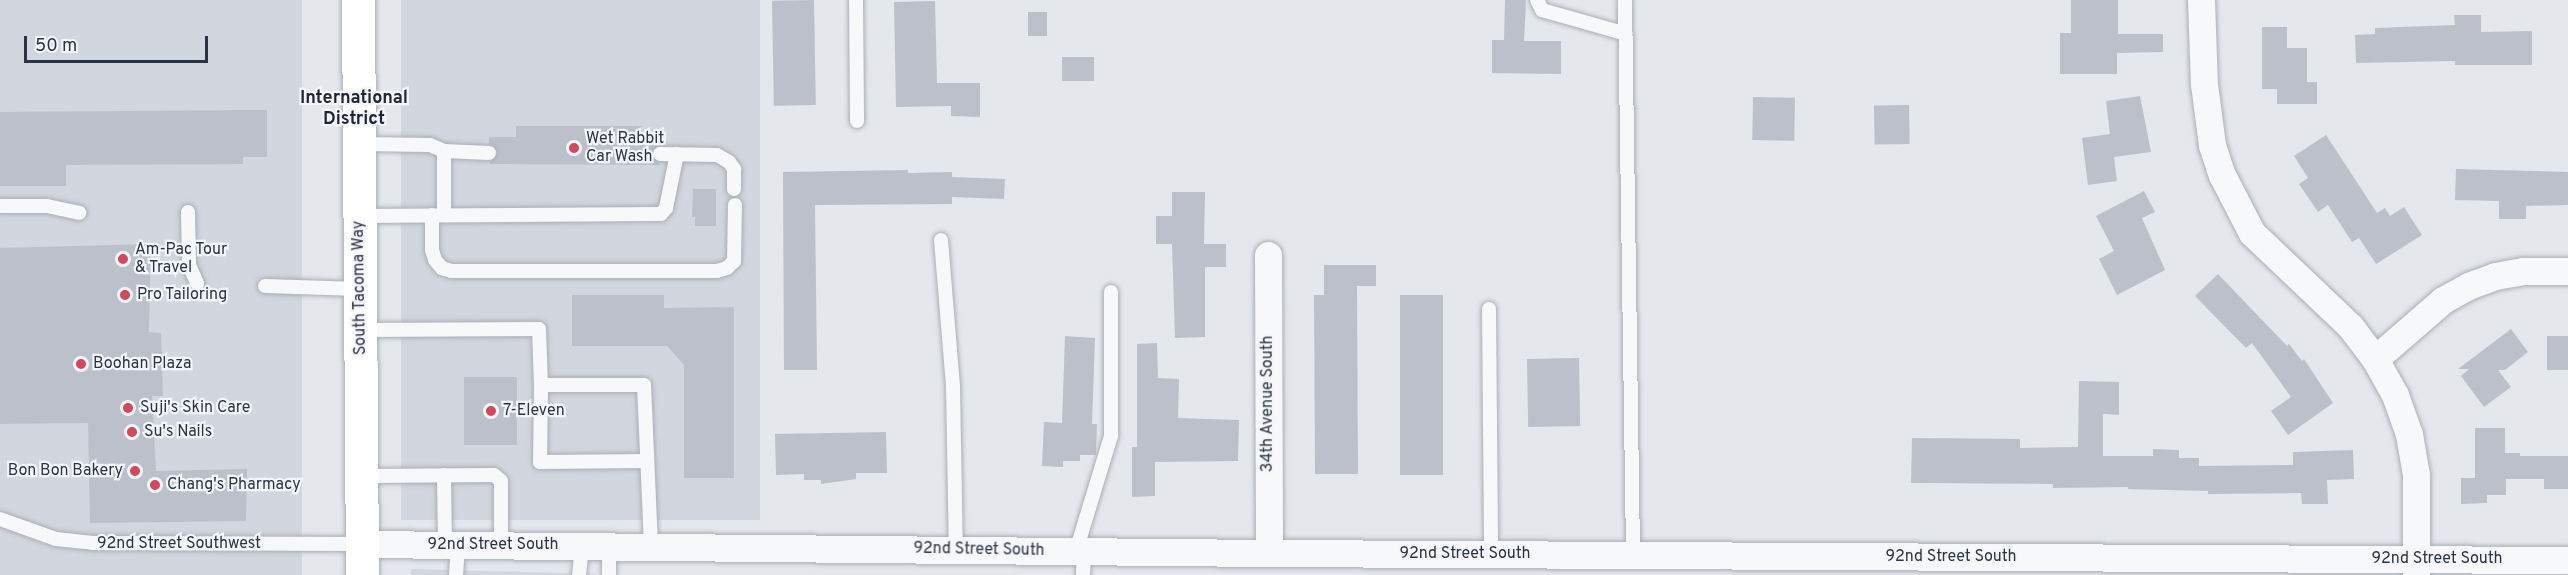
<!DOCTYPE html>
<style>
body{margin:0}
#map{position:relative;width:2568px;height:575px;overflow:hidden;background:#e4e7ec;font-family:Overpass,sans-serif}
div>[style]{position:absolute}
.built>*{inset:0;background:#d2d6de;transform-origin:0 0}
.building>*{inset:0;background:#bbc0ca;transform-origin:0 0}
.roads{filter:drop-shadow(0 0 2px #a9aeb7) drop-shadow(0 0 2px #a9aeb7)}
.service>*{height:14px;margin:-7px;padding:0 7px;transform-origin:7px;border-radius:7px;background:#f7f8fa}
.minor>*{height:27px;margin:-13.5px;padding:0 13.5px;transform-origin:13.5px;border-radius:13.5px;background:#f7f8fa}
.primary>*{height:33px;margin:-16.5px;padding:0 16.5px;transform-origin:16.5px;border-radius:16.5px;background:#fff}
.dots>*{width:16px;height:16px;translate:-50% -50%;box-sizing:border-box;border:3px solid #f4f6f9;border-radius:50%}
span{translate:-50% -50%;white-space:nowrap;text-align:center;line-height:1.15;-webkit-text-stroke:4.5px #f4f6f9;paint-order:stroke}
.poi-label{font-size:16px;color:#2b3445}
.left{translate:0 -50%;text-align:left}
.right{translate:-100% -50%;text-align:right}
.street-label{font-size:16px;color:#2b3445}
.neighbourhood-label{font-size:18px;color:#1d2536;font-weight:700}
.scale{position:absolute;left:24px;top:36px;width:184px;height:27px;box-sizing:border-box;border:3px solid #2b3445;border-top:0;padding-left:8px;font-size:18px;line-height:21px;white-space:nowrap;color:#2b3445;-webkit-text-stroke:4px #f4f6f9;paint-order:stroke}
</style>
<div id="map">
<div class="built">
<div style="left:0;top:0;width:302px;height:575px"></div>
<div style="left:401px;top:0;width:359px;height:520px"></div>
<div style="clip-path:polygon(411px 569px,596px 574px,596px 575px,411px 575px)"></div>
</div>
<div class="building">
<div style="left:814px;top:0;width:105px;height:42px;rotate:89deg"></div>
<div style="clip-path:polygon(1505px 0,1526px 0,1524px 41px,1561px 41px,1561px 74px,1492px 73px,1492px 40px,1504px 40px)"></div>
<div style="clip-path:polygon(2071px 0,2118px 0,2118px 34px,2163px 34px,2163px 52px,2117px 53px,2117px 74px,2060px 74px,2060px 33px,2071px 33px)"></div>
<div style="clip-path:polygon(935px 1px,937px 83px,980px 83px,980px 117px,951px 116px,951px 106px,896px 107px,894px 2px)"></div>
<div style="left:1028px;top:12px;width:19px;height:24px"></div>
<div style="clip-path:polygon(2454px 15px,2481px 15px,2481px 32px,2532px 31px,2532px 65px,2455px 65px,2455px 61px,2356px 63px,2355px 35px,2375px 34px,2375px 28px,2455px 25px)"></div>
<div style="clip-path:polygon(2262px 27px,2287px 27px,2287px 48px,2307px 48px,2307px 82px,2317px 82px,2317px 104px,2277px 104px,2277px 89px,2262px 89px)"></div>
<div style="left:1062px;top:57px;width:32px;height:24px"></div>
<div style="clip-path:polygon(2140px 96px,2151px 152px,2114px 157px,2117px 181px,2088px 185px,2082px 138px,2110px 134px,2106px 101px)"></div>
<div style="left:1753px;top:97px;width:42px;height:43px;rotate:1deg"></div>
<div style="left:1909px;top:105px;width:39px;height:35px;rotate:89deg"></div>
<div style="clip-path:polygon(267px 110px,267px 157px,243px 157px,243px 164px,66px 165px,66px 186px,0 186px,0 112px)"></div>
<div style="clip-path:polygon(516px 126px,642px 126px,642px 143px,660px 143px,651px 154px,660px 165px,489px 164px,498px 153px,494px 146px,489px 144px,489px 137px,516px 137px)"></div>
<div style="clip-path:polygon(2326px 135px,2377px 213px,2385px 208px,2390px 216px,2404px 207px,2422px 235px,2376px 264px,2359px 238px,2352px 242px,2328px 205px,2318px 212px,2299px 184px,2308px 178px,2294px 156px)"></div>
<div style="clip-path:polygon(2456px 169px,2568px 172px,2568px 205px,2526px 206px,2526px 219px,2499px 219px,2499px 201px,2455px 200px)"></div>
<div style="clip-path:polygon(908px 170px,908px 173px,952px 172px,952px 177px,1005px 179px,1004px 199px,952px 197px,952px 204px,815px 205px,817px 370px,784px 370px,783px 172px)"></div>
<div style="clip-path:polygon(693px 189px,716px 189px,716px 226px,695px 226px,695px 217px,692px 217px)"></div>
<div style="clip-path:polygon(2144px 191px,2155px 212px,2142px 218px,2165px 270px,2117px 295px,2099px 259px,2114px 251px,2096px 216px)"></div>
<div style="clip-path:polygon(1172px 192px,1205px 192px,1204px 244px,1226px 244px,1226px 267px,1205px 267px,1205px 337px,1175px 338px,1172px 244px,1156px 244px,1156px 216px,1172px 216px)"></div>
<div style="clip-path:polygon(151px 244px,149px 332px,161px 333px,163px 396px,152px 396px,156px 471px,247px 469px,246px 521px,90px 523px,88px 423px,0 424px,0 248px)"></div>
<div style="clip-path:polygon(1324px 265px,1376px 265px,1376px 286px,1357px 286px,1358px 474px,1315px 474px,1314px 295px,1324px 295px)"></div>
<div style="clip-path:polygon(2218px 274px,2287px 346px,2289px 344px,2302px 361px,2304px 359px,2333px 403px,2288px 435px,2271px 411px,2291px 397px,2252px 343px,2246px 348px,2195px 296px)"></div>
<div style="clip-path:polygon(572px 295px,664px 295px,664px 308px,734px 307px,734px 478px,684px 478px,684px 365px,667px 346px,572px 346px)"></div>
<div style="left:1400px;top:295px;width:43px;height:180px"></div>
<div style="clip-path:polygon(2511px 329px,2528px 352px,2505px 370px,2498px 370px,2511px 387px,2484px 407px,2461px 376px,2469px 369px,2458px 369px)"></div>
<div style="clip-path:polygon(1065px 336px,1095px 338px,1092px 424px,1097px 424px,1096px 455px,1080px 455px,1080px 461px,1063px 461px,1063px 467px,1042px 466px,1044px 422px,1062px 423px)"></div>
<div style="left:2547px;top:336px;width:21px;height:34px"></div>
<div style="clip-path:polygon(1157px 343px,1158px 378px,1179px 379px,1178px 418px,1239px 420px,1238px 461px,1155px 462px,1155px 496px,1132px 497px,1132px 447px,1137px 447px,1137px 344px)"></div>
<div style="left:1579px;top:358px;width:68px;height:52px;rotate:89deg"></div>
<div style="left:464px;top:377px;width:53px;height:68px"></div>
<div style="clip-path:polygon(2079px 381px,2119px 382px,2119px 415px,2103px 414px,2103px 456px,2153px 456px,2153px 449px,2179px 450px,2179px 458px,2199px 458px,2199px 466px,2293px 465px,2293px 452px,2353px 450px,2354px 479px,2327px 480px,2328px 504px,2302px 504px,2301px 493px,2208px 494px,2208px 491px,2128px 489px,2128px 487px,2053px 488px,2053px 484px,1911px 483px,1912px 438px,2020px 439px,2020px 448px,2078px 447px)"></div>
<div style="clip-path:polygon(2475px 428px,2505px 428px,2505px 453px,2520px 453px,2520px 456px,2568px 456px,2568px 489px,2544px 489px,2544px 479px,2506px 479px,2506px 495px,2487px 495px,2487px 503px,2461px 504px,2461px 478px,2475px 478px)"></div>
<div style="clip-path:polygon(886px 432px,887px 473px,856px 473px,856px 479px,821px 484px,821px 480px,804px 480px,804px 474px,776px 475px,775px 434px)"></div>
</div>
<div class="roads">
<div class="service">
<div style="left:856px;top:0;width:121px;rotate:89.5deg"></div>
<div style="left:1537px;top:0;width:11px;rotate:63deg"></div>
<div style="left:1542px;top:10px;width:87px;rotate:15.9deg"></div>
<div style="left:1625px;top:0;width:555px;rotate:89.17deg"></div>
<div style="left:359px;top:144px;width:71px;rotate:0.8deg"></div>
<div style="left:430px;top:145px;width:15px;rotate:23deg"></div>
<div style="left:444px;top:151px;width:45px;rotate:2.5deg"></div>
<div style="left:660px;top:154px;width:57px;rotate:1deg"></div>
<div style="left:717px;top:155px;width:14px;rotate:30deg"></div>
<div style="left:729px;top:162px;width:9px;rotate:54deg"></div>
<div style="left:734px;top:169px;width:20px;rotate:90deg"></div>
<div style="left:0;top:206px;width:47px"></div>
<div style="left:47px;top:206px;width:33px;rotate:12deg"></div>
<div style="left:188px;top:212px;width:53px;rotate:88.9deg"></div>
<div style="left:189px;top:265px;width:20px;rotate:66deg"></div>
<div style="left:432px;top:215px;width:35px;rotate:90deg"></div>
<div style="left:432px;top:250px;width:10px;rotate:73deg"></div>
<div style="left:435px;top:260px;width:11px;rotate:49deg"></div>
<div style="left:442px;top:268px;width:9px;rotate:18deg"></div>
<div style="left:451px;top:271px;width:266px"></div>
<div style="left:717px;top:271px;width:10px;rotate:-17deg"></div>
<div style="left:727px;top:268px;width:10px;rotate:-45deg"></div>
<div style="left:734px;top:261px;width:56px;rotate:-89deg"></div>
<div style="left:444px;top:215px;width:64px;rotate:-90deg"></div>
<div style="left:360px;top:216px;width:301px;rotate:-0.4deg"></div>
<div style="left:661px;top:214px;width:8px;rotate:-50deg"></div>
<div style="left:666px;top:208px;width:55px;rotate:-78.5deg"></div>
<div style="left:941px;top:240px;width:146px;rotate:85.3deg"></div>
<div style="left:953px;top:386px;width:164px;rotate:89deg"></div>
<div style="left:265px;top:286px;width:94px;rotate:1.8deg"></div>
<div style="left:1489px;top:309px;width:245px;rotate:89.5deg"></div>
<div style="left:360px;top:330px;width:179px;rotate:-0.3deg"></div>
<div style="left:539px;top:329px;width:56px;rotate:88deg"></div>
<div style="left:541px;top:385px;width:103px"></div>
<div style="left:644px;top:385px;width:161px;rotate:87.5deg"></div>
<div style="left:541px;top:385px;width:77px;rotate:90.7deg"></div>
<div style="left:540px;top:462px;width:107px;rotate:-0.5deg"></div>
<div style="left:444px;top:475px;width:70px;rotate:89.2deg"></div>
<div style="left:363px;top:476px;width:131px;rotate:-0.4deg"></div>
<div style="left:494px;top:475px;width:9px;rotate:41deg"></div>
<div style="left:501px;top:481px;width:64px;rotate:90deg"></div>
<div style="left:0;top:519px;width:59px;rotate:19.7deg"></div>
<div style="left:56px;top:539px;width:37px;rotate:6deg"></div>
<div style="left:93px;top:543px;width:269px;rotate:0.2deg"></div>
<div style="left:1076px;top:551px;width:120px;rotate:-73.1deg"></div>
<div style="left:1111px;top:436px;width:144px;rotate:-90deg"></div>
<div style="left:456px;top:575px;width:30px;rotate:-86deg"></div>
<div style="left:579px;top:575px;width:29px;rotate:-84deg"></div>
<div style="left:609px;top:575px;width:29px;rotate:-90deg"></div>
<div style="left:1083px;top:575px;width:24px;rotate:-88deg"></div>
</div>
<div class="minor">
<div style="left:2201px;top:0;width:84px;rotate:88deg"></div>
<div style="left:2204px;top:84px;width:62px;rotate:82.5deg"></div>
<div style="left:2212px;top:145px;width:32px;rotate:72deg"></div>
<div style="left:2222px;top:175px;width:65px;rotate:62.7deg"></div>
<div style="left:2252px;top:233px;width:135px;rotate:43.5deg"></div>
<div style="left:2350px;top:326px;width:41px;rotate:52.9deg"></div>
<div style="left:2375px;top:359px;width:41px;rotate:60.9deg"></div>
<div style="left:2395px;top:395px;width:41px;rotate:70.3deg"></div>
<div style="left:2409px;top:434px;width:42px;rotate:80.3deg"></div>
<div style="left:2416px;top:475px;width:100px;rotate:90deg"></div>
<div style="left:1268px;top:255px;width:298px;rotate:89.8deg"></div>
<div style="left:2375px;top:359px;width:90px;rotate:-40.9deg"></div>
<div style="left:2443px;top:300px;width:29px;rotate:-29deg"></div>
<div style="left:2468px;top:286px;width:29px;rotate:-20deg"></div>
<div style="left:2495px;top:276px;width:28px;rotate:-10deg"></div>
<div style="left:2523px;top:271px;width:45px"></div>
<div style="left:362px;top:544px;width:907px;rotate:0.57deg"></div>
<div style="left:1269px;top:553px;width:1299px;rotate:0.31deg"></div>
</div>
<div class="primary">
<div style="left:358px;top:0;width:575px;rotate:89.6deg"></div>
</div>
</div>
<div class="dots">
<div style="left:574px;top:148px;background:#d1495b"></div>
<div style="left:123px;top:259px;background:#d1495b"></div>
<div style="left:125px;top:295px;background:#d1495b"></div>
<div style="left:81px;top:364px;background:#d1495b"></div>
<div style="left:128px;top:408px;background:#d1495b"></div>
<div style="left:491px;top:411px;background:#d1495b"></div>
<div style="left:132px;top:432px;background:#d1495b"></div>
<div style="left:135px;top:471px;background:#d1495b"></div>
<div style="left:155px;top:485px;background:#d1495b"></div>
</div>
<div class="poi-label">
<span class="left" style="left:586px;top:148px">Wet Rabbit<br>Car Wash</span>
<span class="left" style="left:135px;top:259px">Am-Pac Tour<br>&amp; Travel</span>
<span class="left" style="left:137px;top:295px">Pro Tailoring</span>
<span class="left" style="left:93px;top:364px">Boohan Plaza</span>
<span class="left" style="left:140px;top:408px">Suji's Skin Care</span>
<span class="left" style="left:503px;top:411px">7-Eleven</span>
<span class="left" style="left:144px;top:432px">Su's Nails</span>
<span class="right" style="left:123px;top:471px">Bon Bon Bakery</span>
<span class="left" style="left:167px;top:485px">Chang's Pharmacy</span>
</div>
<div class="street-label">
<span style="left:360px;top:288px;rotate:-91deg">South Tacoma Way</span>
<span style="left:1268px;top:404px;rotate:-90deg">34th Avenue South</span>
<span style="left:179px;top:544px">92nd Street Southwest</span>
<span style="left:493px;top:545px">92nd Street South</span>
<span style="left:979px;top:550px;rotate:1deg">92nd Street South</span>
<span style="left:1465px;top:554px">92nd Street South</span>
<span style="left:1951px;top:557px">92nd Street South</span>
<span style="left:2437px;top:559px">92nd Street South</span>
</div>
<div class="neighbourhood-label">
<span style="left:354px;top:110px">International<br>District</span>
</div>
<div class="scale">50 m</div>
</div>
